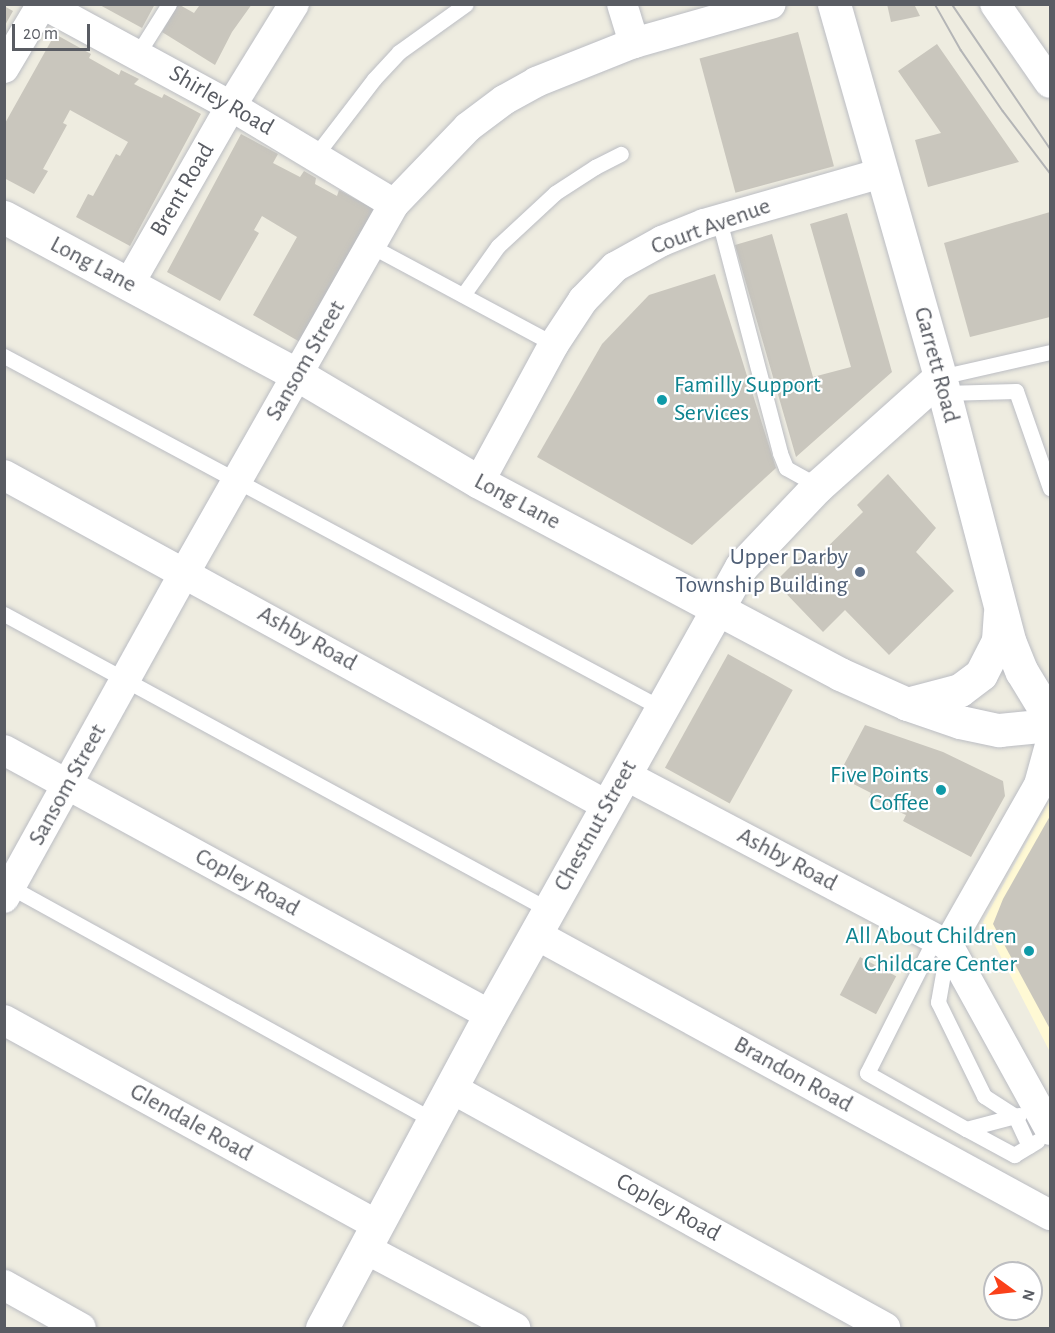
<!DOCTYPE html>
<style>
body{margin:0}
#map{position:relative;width:1055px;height:1333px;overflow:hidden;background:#eeece0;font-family:"Alegreya Sans",sans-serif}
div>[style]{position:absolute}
.commercial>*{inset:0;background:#fff9d4}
.building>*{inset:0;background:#c9c6bd;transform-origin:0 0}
.roads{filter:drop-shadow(0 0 2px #bbbdc3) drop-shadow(0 0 2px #bbbdc3)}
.lane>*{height:15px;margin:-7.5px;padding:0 7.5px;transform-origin:7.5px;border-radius:7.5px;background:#fff}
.street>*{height:30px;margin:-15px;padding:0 15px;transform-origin:15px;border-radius:15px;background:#fff}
.secondary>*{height:33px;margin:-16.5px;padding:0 16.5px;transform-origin:16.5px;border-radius:16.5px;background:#fff}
.tram>*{height:1.5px;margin:-0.75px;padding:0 0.75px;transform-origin:0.75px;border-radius:0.75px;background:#b4b5b6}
.dots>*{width:16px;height:16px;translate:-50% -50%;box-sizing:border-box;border:3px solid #fff;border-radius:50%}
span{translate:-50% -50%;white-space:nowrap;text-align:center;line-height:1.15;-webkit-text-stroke:4.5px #fff;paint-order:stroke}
.street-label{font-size:24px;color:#595c63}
.culture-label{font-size:24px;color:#0d838f}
.left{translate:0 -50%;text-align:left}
.right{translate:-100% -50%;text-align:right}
.service-label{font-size:24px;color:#4e5e75}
.frame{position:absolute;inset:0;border:6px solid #595c63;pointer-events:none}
.north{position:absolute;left:983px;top:1261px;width:60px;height:60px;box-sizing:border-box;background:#fff;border:2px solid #bdbec1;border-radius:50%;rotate:105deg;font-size:16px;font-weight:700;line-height:24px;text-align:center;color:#595c63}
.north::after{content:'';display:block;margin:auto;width:21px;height:27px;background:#fa411a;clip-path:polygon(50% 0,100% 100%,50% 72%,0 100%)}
.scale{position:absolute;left:12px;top:24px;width:78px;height:27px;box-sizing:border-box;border:3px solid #595c63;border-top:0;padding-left:8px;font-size:18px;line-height:21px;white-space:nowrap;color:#595c63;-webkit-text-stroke:4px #fff;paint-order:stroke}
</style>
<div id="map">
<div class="commercial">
<div style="clip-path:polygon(1050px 800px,1050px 1052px,983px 922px)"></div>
</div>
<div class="building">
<div style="clip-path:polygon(98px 4px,155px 4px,142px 28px)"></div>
<div style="clip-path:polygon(178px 4px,194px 13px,199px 6px,197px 4px,252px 4px,232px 32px,215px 65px,162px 32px)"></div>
<div style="clip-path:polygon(887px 4px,914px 4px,920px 16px,891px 22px)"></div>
<div style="clip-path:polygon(4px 6px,13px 11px,4px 27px)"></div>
<div style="left:798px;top:32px;width:139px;height:102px;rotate:75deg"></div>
<div style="clip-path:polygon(55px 34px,91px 54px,89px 58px,119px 75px,121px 70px,139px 79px,134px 84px,162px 98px,164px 94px,201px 114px,130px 246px,76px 217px,88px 194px,93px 196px,116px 154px,120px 156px,128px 142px,70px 110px,63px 123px,67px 125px,43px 169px,48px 171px,34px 194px,4px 178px,4px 125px)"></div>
<div style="clip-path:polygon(937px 44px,1019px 162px,928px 187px,915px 140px,941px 133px,898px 71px)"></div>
<div style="clip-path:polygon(241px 134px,278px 154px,273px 163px,300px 177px,304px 171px,316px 178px,315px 184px,337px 196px,339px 190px,374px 209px,300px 342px,253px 315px,297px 237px,262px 216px,254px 230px,259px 233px,220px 301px,167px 272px)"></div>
<div style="clip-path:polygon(1050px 212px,1050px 317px,970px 337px,944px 243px)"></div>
<div style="clip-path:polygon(847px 213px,892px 372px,796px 457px,735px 245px,772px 234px,813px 377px,851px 367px,810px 224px)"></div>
<div style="clip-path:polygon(715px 274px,776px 468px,692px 545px,537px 457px,602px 344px,649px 295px)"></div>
<div style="clip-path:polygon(888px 474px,936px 528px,916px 552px,954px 591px,889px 655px,845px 610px,823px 632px,775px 582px,800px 557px,812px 562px,863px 512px,857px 505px)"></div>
<div style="left:728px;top:654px;width:74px;height:130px;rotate:29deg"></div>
<div style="clip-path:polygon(865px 725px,943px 752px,1003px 781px,1005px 796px,971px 857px,903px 821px,906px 815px,869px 798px,871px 793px,838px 776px)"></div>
<div style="clip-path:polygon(1050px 816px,1050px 1029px,993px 924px,1003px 899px)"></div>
<div style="left:860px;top:957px;width:41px;height:43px;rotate:28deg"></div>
</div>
<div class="roads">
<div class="lane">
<div style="left:137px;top:55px;width:60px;rotate:-57.9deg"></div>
<div style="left:315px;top:156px;width:97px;rotate:-52.5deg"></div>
<div style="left:374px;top:79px;width:37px;rotate:-47deg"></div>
<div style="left:399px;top:52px;width:82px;rotate:-35.6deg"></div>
<div style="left:719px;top:220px;width:241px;rotate:75.3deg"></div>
<div style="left:780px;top:453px;width:16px;rotate:68deg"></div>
<div style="left:786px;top:468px;width:37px;rotate:29deg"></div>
<div style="left:371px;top:246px;width:208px;rotate:28.2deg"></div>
<div style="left:463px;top:295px;width:60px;rotate:-54.5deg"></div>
<div style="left:498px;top:246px;width:78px;rotate:-42.9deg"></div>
<div style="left:555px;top:193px;width:48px;rotate:-33deg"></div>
<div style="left:595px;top:167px;width:29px;rotate:-27deg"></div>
<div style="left:4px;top:356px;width:745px;rotate:28.18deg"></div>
<div style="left:940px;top:377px;width:113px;rotate:-12.8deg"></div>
<div style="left:944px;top:393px;width:72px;rotate:-1.6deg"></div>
<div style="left:1016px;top:391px;width:103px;rotate:70.7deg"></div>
<div style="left:4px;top:614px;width:620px;rotate:28.51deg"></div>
<div style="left:7px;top:885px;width:488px;rotate:28.9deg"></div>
<div style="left:935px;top:938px;width:151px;rotate:116.7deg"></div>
<div style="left:867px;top:1073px;width:114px;rotate:29.5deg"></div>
<div style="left:966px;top:1129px;width:51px;rotate:-14.9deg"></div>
<div style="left:1015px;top:1116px;width:33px;rotate:65deg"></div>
<div style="left:947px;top:951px;width:52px;rotate:100deg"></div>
<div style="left:938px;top:1002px;width:105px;rotate:63.9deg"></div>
<div style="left:984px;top:1096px;width:37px;rotate:33deg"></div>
<div style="left:1015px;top:1116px;width:4px;rotate:-14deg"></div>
<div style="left:966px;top:1129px;width:55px;rotate:28.4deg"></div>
<div style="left:1014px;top:1155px;width:27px;rotate:-31deg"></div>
</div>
<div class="street">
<div style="left:43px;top:4px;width:214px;rotate:28.5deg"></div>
<div style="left:231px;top:106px;width:190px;rotate:31deg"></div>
<div style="left:622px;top:4px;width:41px;rotate:72.9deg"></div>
<div style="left:995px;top:4px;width:96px;rotate:55.2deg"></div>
<div style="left:4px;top:68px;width:74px;rotate:-59.3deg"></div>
<div style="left:129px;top:284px;width:205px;rotate:-60.2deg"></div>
<div style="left:231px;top:106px;width:120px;rotate:-58.3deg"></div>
<div style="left:4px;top:475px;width:689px;rotate:28.72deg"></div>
<div style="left:479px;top:482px;width:157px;rotate:-61.5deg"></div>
<div style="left:554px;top:344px;width:53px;rotate:-56.6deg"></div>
<div style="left:583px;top:300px;width:46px;rotate:-45.9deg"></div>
<div style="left:615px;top:267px;width:54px;rotate:-29deg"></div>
<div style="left:662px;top:241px;width:45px;rotate:-22deg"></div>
<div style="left:704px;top:224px;width:185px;rotate:-16deg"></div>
<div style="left:1050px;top:745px;width:41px;rotate:105.4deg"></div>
<div style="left:1039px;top:785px;width:184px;rotate:119.6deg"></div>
<div style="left:948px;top:945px;width:211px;rotate:61.1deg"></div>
<div style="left:4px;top:750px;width:554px;rotate:28.6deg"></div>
<div style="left:625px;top:775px;width:365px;rotate:27.8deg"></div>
<div style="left:4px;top:898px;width:373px;rotate:-61deg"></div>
<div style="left:185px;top:572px;width:423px;rotate:-60.4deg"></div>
<div style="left:394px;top:204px;width:107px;rotate:-46.1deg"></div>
<div style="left:468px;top:127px;width:45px;rotate:-36.9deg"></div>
<div style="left:504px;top:100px;width:37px;rotate:-29deg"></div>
<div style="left:536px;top:82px;width:105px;rotate:-21.7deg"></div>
<div style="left:634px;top:43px;width:142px;rotate:-15.9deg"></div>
<div style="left:535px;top:934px;width:587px;rotate:28.62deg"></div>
<div style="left:4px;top:1020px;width:426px;rotate:28.8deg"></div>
<div style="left:451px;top:1088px;width:496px;rotate:28.9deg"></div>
<div style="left:366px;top:1249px;width:169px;rotate:27.9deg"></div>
<div style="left:4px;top:1285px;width:88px;rotate:29.2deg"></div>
</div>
<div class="secondary">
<div style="left:834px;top:4px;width:388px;rotate:74.1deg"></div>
<div style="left:940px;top:377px;width:275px;rotate:75.3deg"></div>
<div style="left:1010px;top:643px;width:31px;rotate:68deg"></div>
<div style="left:1022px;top:672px;width:54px;rotate:58.7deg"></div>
<div style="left:4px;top:217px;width:334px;rotate:28.3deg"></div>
<div style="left:298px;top:375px;width:210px;rotate:30.6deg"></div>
<div style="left:479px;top:482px;width:409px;rotate:28deg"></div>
<div style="left:840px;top:674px;width:73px;rotate:24.1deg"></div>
<div style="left:907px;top:704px;width:56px;rotate:18.8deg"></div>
<div style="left:960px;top:722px;width:40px;rotate:12deg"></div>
<div style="left:999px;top:730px;width:51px;rotate:-5.6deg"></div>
<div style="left:907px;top:704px;width:55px;rotate:-14.8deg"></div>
<div style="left:960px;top:690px;width:26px;rotate:-37deg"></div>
<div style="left:981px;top:674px;width:38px;rotate:-63deg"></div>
<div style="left:998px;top:640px;width:27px;rotate:-86deg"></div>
<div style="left:322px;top:1328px;width:355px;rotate:-61.8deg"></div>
<div style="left:490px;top:1015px;width:514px;rotate:-60.74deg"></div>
<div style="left:741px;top:567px;width:112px;rotate:-46.5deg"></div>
<div style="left:818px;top:486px;width:164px;rotate:-41.8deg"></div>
</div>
</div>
<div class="tram">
<div style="left:935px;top:4px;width:53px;rotate:60.5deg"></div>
<div style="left:961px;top:50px;width:74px;rotate:55.5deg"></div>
<div style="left:1003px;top:111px;width:78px;rotate:52.8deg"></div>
<div style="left:952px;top:4px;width:174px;rotate:55.8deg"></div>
</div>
<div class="dots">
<div style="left:662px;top:400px;background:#0f9aa8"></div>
<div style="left:860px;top:572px;background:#5c6f8a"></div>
<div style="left:941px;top:790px;background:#0f9aa8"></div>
<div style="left:1029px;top:951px;background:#0f9aa8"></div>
</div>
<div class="street-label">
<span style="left:221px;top:101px;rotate:30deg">Shirley Road</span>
<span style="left:183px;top:190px;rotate:-60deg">Brent Road</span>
<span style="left:711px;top:227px;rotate:-20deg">Court Avenue</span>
<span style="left:93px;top:265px;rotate:28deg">Long Lane</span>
<span style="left:306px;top:361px;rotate:-60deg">Sansom Street</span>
<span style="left:936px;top:365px;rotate:75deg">Garrett Road</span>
<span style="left:517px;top:502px;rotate:28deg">Long Lane</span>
<span style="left:307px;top:639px;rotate:29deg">Ashby Road</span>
<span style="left:68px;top:785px;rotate:-61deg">Sansom Street</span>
<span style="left:596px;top:826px;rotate:-61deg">Chestnut Street</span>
<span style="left:787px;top:860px;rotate:28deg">Ashby Road</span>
<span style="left:247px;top:883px;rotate:29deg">Copley Road</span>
<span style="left:793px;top:1075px;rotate:29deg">Brandon Road</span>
<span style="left:191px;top:1123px;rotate:29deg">Glendale Road</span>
<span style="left:668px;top:1208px;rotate:29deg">Copley Road</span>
</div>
<div class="culture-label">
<span class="left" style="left:674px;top:400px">Familly Support<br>Services</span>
<span class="right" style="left:929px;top:790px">Five Points<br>Coffee</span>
<span class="right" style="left:1017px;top:951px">All About Children<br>Childcare Center</span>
</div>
<div class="service-label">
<span class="right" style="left:848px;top:572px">Upper Darby<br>Township Building</span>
</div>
<div class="frame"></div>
<div class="north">N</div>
<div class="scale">20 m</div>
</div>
